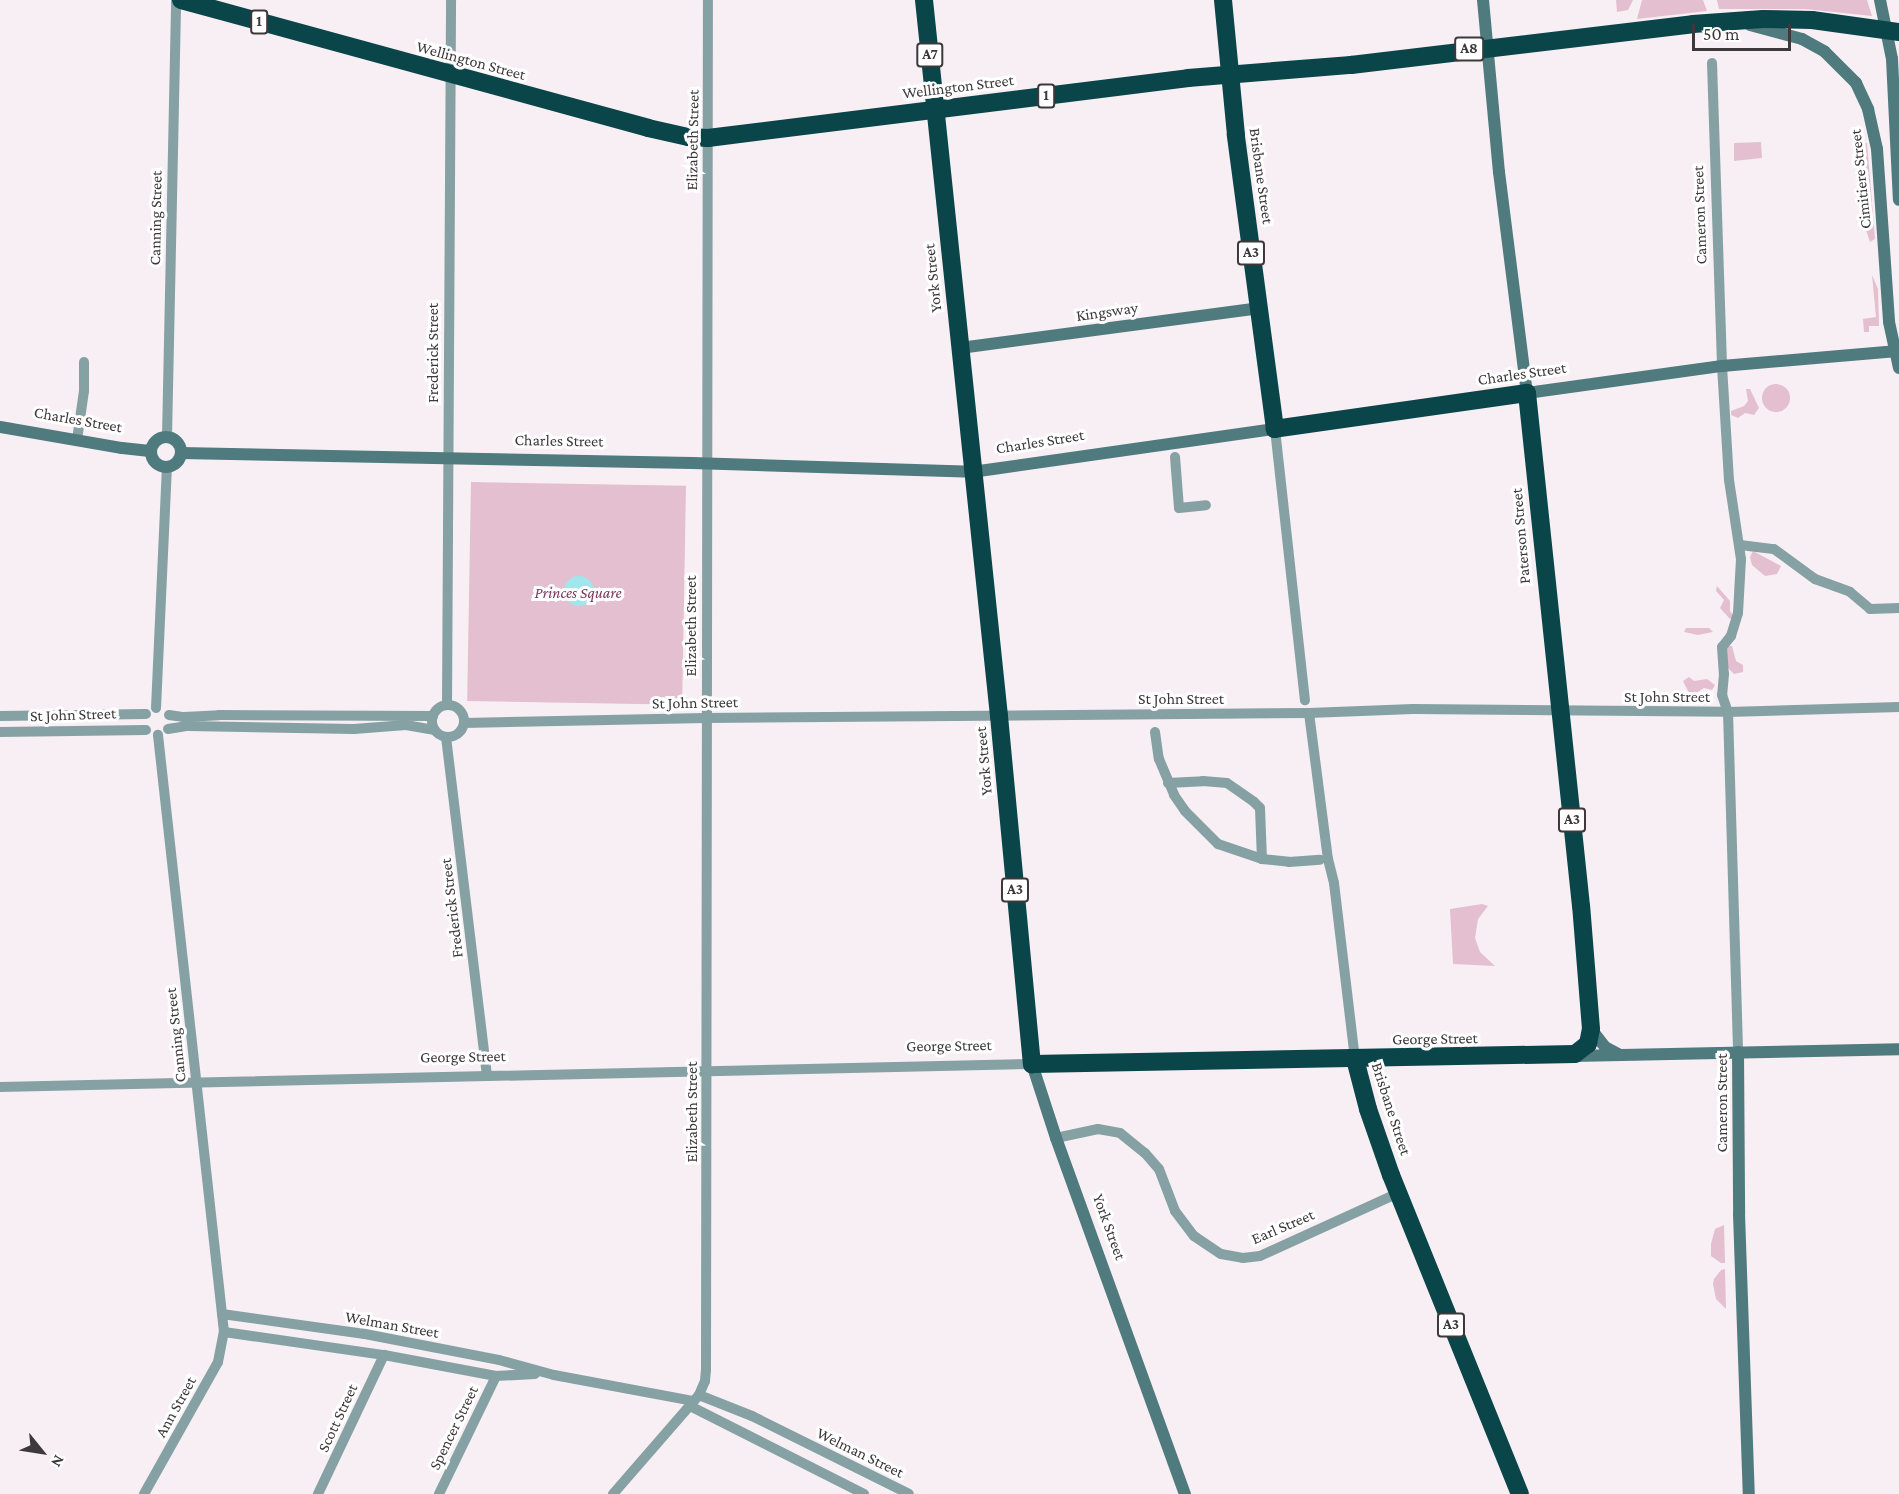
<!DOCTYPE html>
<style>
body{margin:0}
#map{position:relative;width:1899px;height:1494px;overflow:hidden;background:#f7eff3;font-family:"Crimson Pro",serif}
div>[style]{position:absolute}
.green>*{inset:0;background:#e3bfd0;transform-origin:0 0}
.round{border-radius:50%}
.water>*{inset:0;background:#a0e6ec}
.street>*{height:10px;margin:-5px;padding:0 5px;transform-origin:5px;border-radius:5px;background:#85a1a3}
.street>.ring{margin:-5px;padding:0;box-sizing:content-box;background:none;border:10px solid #85a1a3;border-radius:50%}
.secondary>*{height:12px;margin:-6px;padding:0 6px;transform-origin:6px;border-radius:6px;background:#4f7a7e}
.secondary>.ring{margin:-6px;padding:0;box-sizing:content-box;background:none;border:12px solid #4f7a7e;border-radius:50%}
.highway>*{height:18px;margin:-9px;padding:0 9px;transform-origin:9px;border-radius:9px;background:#0a4549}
.highway-bridge>*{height:18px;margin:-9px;padding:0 9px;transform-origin:9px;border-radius:9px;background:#0a4549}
span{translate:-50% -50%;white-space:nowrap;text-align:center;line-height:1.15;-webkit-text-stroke:6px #fff;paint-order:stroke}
.shield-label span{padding:2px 4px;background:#fff;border:2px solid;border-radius:4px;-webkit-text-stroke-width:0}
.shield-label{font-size:15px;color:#3d393b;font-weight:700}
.street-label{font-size:16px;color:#3d393b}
.park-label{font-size:16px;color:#7a395c;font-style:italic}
.north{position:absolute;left:12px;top:1422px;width:60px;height:60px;-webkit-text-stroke:4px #fff;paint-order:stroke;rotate:120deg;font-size:16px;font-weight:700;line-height:24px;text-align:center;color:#3d393b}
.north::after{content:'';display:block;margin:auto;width:21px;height:27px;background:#3d393b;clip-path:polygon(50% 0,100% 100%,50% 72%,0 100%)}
.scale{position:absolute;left:1692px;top:24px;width:99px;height:27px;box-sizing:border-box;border:3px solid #3d393b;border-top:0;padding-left:8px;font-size:18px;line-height:21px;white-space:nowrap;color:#3d393b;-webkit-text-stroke:4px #fff;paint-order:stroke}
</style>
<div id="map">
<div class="green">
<div style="clip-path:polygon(1616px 0,1633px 0,1628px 10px,1617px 12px)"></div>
<div style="clip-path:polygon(1642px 0,1703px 0,1707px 11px,1637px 19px)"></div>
<div style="clip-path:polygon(1717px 0,1867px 0,1872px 16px,1805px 9px,1719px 9px)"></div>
<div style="clip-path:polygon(1761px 142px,1762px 158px,1734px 161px,1734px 143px)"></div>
<div style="clip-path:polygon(1867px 143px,1875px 239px,1870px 242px,1861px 215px,1866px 205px,1865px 166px,1857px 162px,1856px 145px)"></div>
<div style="clip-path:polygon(1872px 275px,1878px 289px,1879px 326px,1869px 326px,1869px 332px,1864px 332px,1863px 319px,1876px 317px)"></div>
<div class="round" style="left:1762px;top:384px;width:28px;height:28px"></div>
<div style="clip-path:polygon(1746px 389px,1750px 389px,1759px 408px,1754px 415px,1745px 413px,1738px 418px,1731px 415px,1731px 411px,1744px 406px,1748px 401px)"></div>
<div style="left:471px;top:482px;width:215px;height:219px;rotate:1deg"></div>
<div style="clip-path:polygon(1753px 551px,1781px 566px,1777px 574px,1765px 576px,1752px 565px,1750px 557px)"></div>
<div style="clip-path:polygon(1717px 586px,1730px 601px,1730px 611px,1734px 617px,1730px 619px,1720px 608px,1724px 600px,1716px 591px)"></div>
<div style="clip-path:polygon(1686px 628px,1709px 628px,1713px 632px,1698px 635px,1684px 632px)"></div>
<div style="clip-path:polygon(1725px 646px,1732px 646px,1736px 661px,1743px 665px,1743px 672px,1734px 674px,1725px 665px)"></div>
<div style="clip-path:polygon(1689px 677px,1694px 681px,1707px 679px,1715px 685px,1712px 690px,1704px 688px,1696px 693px,1689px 693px,1683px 681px)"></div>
<div style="clip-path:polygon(1482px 904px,1488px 906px,1478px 919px,1475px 938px,1480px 952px,1495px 966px,1453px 964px,1450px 909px)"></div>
<div style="clip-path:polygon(1724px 1225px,1725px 1263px,1721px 1263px,1711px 1256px,1711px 1244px,1715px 1229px)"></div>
<div style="clip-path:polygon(1725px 1269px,1726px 1309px,1716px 1299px,1713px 1284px,1714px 1279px,1721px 1270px)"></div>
</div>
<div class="water">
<div class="round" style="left:564px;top:576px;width:30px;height:30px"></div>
</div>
<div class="street">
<div style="left:1712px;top:63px;width:303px;rotate:88.1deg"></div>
<div style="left:1722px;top:366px;width:114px;rotate:86.5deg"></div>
<div style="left:1729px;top:480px;width:80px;rotate:81.4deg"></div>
<div style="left:1741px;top:559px;width:54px;rotate:93.2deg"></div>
<div style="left:1738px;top:613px;width:24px;rotate:107deg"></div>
<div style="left:1731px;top:636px;width:14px;rotate:129deg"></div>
<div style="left:1722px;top:647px;width:27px;rotate:86deg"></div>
<div style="left:1724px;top:674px;width:21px;rotate:95deg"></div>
<div style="left:1722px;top:695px;width:18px;rotate:71deg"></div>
<div style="left:1728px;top:712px;width:340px;rotate:88.3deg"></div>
<div style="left:1275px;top:429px;width:273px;rotate:83.7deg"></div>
<div style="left:167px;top:437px;width:437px;rotate:-88.8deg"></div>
<div style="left:77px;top:440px;width:49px;rotate:-81.9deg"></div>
<div style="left:84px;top:391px;width:29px;rotate:-90deg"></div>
<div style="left:1175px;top:457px;width:51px;rotate:85.5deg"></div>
<div style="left:1179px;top:508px;width:27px;rotate:-6deg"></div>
<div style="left:1740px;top:545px;width:34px;rotate:7deg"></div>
<div style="left:1774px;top:549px;width:51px;rotate:36.2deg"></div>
<div style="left:1815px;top:579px;width:37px;rotate:20deg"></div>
<div style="left:1850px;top:592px;width:26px;rotate:40deg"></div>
<div style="left:1870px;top:609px;width:29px;rotate:-2deg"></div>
<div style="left:447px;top:705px;width:705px;rotate:-89.67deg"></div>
<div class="ring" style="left:432px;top:705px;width:22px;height:22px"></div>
<div style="left:156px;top:708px;width:240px;rotate:-87.4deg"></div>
<div style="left:1309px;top:713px;width:147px;rotate:82.6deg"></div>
<div style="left:1328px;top:859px;width:25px;rotate:76deg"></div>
<div style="left:1334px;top:883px;width:177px;rotate:83.2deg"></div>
<div style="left:169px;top:715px;width:15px;rotate:8deg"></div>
<div style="left:184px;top:717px;width:35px;rotate:-3deg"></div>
<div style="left:219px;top:715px;width:214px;rotate:0.3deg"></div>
<div style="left:0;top:716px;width:146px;rotate:-0.8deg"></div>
<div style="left:464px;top:723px;width:242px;rotate:-1.2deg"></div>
<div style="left:706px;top:718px;width:603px;rotate:-0.48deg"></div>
<div style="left:1309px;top:713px;width:104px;rotate:-2.2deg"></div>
<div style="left:1413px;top:709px;width:315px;rotate:0.5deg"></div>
<div style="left:1728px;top:712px;width:171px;rotate:-1.7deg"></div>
<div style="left:168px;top:729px;width:20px;rotate:-9deg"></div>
<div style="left:188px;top:726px;width:166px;rotate:1deg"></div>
<div style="left:354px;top:729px;width:52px;rotate:-4.4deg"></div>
<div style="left:406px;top:725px;width:28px;rotate:10deg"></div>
<div style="left:0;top:732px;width:146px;rotate:-0.8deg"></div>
<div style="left:1155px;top:732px;width:27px;rotate:82deg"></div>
<div style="left:1159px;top:759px;width:39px;rotate:67deg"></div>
<div style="left:1174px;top:795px;width:19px;rotate:55deg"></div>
<div style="left:1185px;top:811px;width:47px;rotate:45deg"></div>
<div style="left:1218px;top:844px;width:46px;rotate:18.8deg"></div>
<div style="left:1262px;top:859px;width:27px;rotate:6deg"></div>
<div style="left:1289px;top:862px;width:31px;rotate:-4deg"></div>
<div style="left:446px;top:737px;width:341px;rotate:83.1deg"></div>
<div style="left:1168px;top:783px;width:35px;rotate:-3deg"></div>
<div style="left:1203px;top:781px;width:24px;rotate:5deg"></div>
<div style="left:1227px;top:783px;width:33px;rotate:35deg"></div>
<div style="left:1254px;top:802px;width:8px;rotate:45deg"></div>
<div style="left:1260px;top:808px;width:51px;rotate:87.8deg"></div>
<div style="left:0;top:1087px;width:1032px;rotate:-1.28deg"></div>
<div style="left:1056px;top:1138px;width:43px;rotate:-12.1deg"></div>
<div style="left:1098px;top:1129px;width:22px;rotate:10deg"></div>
<div style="left:1120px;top:1133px;width:32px;rotate:39deg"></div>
<div style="left:1145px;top:1153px;width:21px;rotate:49deg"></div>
<div style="left:1159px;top:1169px;width:45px;rotate:69.1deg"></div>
<div style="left:1175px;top:1211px;width:31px;rotate:53deg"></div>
<div style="left:1194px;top:1236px;width:32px;rotate:34deg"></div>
<div style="left:1221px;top:1254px;width:22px;rotate:10deg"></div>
<div style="left:1243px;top:1258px;width:17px;rotate:-7deg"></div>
<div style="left:1260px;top:1256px;width:152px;rotate:-24.5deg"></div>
<div style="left:222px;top:1314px;width:144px;rotate:8deg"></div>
<div style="left:365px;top:1334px;width:136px;rotate:11deg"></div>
<div style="left:499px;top:1360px;width:57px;rotate:15.3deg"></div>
<div style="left:554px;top:1375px;width:141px;rotate:10.6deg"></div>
<div style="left:224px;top:1332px;width:162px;rotate:8.2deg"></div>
<div style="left:384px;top:1355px;width:114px;rotate:10.6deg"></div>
<div style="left:496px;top:1376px;width:39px;rotate:-3deg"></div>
<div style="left:699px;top:1395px;width:57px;rotate:21.6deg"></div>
<div style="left:752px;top:1416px;width:175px;rotate:26.4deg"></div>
<div style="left:690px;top:1406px;width:195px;rotate:26.8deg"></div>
<div style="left:144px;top:1494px;width:151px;rotate:-60.7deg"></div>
<div style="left:218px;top:1362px;width:31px;rotate:-79deg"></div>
<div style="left:224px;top:1332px;width:601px;rotate:-96.31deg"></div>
<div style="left:318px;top:1494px;width:154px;rotate:-64.6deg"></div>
<div style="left:439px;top:1494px;width:131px;rotate:-64.2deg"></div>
<div style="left:613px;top:1494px;width:131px;rotate:-49deg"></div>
<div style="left:699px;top:1395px;width:15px;rotate:-67deg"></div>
<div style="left:705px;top:1381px;width:11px;rotate:-85deg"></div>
<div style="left:706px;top:1370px;width:1370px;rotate:-89.92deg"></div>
</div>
<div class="secondary">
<div style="left:1483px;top:0;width:173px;rotate:84.7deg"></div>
<div style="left:1499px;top:172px;width:223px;rotate:82.8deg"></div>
<div style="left:1527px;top:393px;width:197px;rotate:-7.9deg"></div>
<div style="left:1722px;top:366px;width:176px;rotate:-4.9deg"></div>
<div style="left:1880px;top:0;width:60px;rotate:78.5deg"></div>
<div style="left:1892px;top:59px;width:141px;rotate:87.2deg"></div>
<div style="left:1750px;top:25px;width:54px;rotate:15.1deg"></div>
<div style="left:1802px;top:39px;width:26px;rotate:29deg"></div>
<div style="left:1825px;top:52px;width:44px;rotate:45deg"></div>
<div style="left:1856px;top:83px;width:29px;rotate:65deg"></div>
<div style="left:1868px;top:109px;width:41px;rotate:77.3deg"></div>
<div style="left:1877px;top:149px;width:173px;rotate:86deg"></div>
<div style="left:1889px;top:322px;width:47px;rotate:77.7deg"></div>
<div style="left:960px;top:348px;width:301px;rotate:-7.6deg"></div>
<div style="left:0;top:427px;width:124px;rotate:9.8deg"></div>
<div style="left:122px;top:448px;width:28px;rotate:6deg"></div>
<div class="ring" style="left:151px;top:437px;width:18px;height:18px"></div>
<div style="left:181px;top:453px;width:511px;rotate:1.12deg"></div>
<div style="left:692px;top:463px;width:280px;rotate:1.8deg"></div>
<div style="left:972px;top:472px;width:306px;rotate:-8.1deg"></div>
<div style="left:1591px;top:1029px;width:23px;rotate:52deg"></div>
<div style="left:1605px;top:1047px;width:15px;rotate:28deg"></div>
<div style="left:1738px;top:1052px;width:162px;rotate:89.6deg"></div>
<div style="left:1739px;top:1214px;width:280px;rotate:88deg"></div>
<div style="left:1573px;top:1056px;width:326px;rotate:-1.2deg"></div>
<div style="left:1032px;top:1064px;width:78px;rotate:72deg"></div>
<div style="left:1056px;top:1138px;width:379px;rotate:70.1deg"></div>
</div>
<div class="highway">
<div style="left:181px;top:0;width:484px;rotate:15.3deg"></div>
<div style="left:648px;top:128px;width:41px;rotate:12.7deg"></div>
<div style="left:688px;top:137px;width:20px;rotate:3deg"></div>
<div style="left:708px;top:138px;width:484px;rotate:-7.1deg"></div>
<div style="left:1188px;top:78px;width:164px;rotate:-4.6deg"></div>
<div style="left:1351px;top:65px;width:344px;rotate:-6.8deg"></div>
<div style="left:1693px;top:24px;width:70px;rotate:-4.1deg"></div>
<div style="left:1763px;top:19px;width:49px;rotate:1.2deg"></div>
<div style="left:924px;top:0;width:720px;rotate:84.02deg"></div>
<div style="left:999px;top:716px;width:350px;rotate:84.6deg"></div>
<div style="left:1032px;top:1064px;width:543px;rotate:-1.06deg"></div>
<div style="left:1575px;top:1054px;width:16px;rotate:-38deg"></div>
<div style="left:1588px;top:1044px;width:15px;rotate:-79deg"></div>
<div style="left:1591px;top:1029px;width:123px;rotate:-94.6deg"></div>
<div style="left:1581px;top:906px;width:516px;rotate:-96.01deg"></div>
<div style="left:1527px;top:393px;width:255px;rotate:171.9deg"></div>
<div style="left:1275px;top:429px;width:297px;rotate:-97.6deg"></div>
<div style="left:1236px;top:135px;width:136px;rotate:-95.5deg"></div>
<div style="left:1355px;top:1059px;width:52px;rotate:75.4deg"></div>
<div style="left:1368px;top:1109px;width:70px;rotate:70.8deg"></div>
<div style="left:1391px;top:1175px;width:344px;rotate:68deg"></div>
</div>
<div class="highway-bridge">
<div style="left:1812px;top:20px;width:88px;rotate:7.9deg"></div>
</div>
<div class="shield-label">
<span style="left:259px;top:22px">1</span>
<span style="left:1469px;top:49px">A8</span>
<span style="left:930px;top:55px">A7</span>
<span style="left:1046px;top:96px">1</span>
<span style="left:1251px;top:253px">A3</span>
<span style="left:1572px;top:820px">A3</span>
<span style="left:1015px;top:890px">A3</span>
<span style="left:1451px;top:1325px">A3</span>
</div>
<div class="street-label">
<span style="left:471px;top:61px;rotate:15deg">Wellington Street</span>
<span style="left:958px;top:87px;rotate:-7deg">Wellington Street</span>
<span style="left:693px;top:140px;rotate:-89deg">Elizabeth Street</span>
<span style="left:1261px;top:176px;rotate:82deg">Brisbane Street</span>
<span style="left:1861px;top:179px;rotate:-96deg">Cimitiere Street</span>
<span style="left:1700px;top:215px;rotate:-92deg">Cameron Street</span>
<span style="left:156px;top:218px;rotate:-89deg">Canning Street</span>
<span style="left:933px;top:278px;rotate:-96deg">York Street</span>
<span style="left:1107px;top:312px;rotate:-8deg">Kingsway</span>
<span style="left:433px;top:353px;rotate:-90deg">Frederick Street</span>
<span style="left:1522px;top:374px;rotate:-8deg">Charles Street</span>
<span style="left:78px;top:420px;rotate:10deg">Charles Street</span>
<span style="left:559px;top:441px;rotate:1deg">Charles Street</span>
<span style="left:1040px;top:442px;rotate:-9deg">Charles Street</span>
<span style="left:1521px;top:536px;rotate:-95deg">Paterson Street</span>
<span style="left:691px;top:626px;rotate:-90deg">Elizabeth Street</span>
<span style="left:1667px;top:697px">St John Street</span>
<span style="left:1181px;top:699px">St John Street</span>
<span style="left:695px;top:703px;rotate:-1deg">St John Street</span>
<span style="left:73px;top:715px;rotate:-2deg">St John Street</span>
<span style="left:984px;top:761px;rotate:-95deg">York Street</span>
<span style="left:452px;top:908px;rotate:-97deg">Frederick Street</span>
<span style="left:176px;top:1035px;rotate:-96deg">Canning Street</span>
<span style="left:1435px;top:1039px;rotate:-1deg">George Street</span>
<span style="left:949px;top:1046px;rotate:-1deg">George Street</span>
<span style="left:463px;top:1057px;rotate:-1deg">George Street</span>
<span style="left:1722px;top:1103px;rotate:-90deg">Cameron Street</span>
<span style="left:1391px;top:1109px;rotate:72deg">Brisbane Street</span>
<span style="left:692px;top:1112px;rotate:-90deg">Elizabeth Street</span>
<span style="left:1109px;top:1227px;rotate:70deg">York Street</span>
<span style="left:1283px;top:1227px;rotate:-23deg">Earl Street</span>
<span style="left:392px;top:1325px;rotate:10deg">Welman Street</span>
<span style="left:176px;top:1407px;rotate:-61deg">Ann Street</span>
<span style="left:338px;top:1418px;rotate:-65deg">Scott Street</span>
<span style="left:454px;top:1428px;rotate:-64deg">Spencer Street</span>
<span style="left:860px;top:1453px;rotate:26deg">Welman Street</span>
</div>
<div class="park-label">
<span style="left:578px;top:593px">Princes Square</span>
</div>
<div class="north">N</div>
<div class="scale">50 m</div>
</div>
